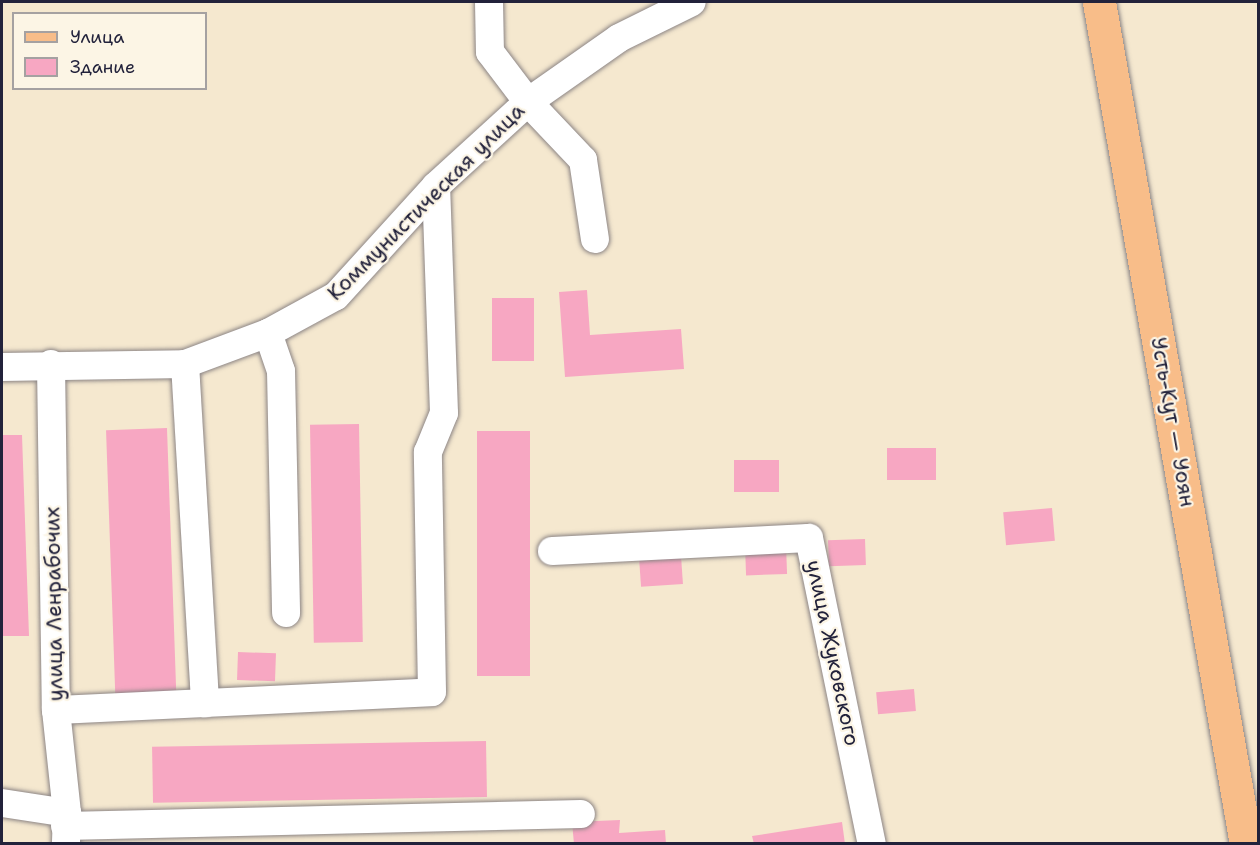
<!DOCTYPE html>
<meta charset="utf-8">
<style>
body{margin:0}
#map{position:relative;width:1260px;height:845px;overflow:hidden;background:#f5e8cf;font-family:"Shantell Sans",sans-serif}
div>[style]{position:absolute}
.building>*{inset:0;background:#f7a7c2;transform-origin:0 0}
.roads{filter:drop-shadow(0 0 2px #8c8585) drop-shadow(0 0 2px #8c8585)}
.minor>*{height:28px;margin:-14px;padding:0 14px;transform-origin:14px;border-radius:14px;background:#fff}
.major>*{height:33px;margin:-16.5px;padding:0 16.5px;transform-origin:16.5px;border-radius:16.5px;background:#f8bd89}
span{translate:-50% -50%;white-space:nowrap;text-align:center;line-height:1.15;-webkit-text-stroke:4.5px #fcf5e5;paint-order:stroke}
.street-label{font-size:21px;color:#22223b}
.frame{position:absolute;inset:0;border:3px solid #22223b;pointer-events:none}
.legend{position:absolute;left:12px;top:12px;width:195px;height:78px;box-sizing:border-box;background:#fcf5e5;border:2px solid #a5a1a1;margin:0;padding:8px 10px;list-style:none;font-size:18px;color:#22223b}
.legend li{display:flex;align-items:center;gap:12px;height:30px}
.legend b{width:30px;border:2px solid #a5a1a1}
</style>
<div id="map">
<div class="building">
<div style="clip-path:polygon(587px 290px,590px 335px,681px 329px,684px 369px,565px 377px,559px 292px)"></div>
<div style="left:492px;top:298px;width:42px;height:63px"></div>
<div style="left:359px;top:424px;width:218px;height:49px;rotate:89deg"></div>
<div style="left:167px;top:428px;width:265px;height:61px;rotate:88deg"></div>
<div style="left:477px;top:431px;width:53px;height:245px"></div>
<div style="clip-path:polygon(2px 435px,22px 435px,29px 636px,2px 636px)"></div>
<div style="left:936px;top:448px;width:32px;height:49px;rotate:90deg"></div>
<div style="left:734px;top:460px;width:45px;height:32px"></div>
<div style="left:1052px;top:508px;width:33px;height:49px;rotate:85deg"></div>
<div style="left:865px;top:539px;width:26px;height:37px;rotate:88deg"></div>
<div style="left:786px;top:544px;width:30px;height:41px;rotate:88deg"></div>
<div style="left:681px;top:556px;width:28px;height:42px;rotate:86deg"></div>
<div style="left:238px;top:652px;width:38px;height:28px;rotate:2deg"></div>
<div style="left:914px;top:689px;width:22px;height:38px;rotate:85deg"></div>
<div style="left:486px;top:741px;width:56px;height:334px;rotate:89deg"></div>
<div style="clip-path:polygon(620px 820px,619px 833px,665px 830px,666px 844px,574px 844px,572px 822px)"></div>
<div style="clip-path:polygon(842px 822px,845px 844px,754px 844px,752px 836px)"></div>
</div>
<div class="roads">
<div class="minor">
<div style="left:489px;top:2px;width:50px;rotate:88.9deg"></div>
<div style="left:490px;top:52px;width:63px;rotate:52.8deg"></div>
<div style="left:528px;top:102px;width:80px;rotate:46.5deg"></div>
<div style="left:583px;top:160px;width:80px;rotate:81.4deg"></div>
<div style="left:268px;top:333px;width:40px;rotate:71.1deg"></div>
<div style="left:281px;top:371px;width:242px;rotate:88.8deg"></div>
<div style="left:51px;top:364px;width:346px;rotate:89.2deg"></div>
<div style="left:56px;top:710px;width:104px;rotate:83.9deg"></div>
<div style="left:67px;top:813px;width:31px;rotate:92deg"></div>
<div style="left:185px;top:364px;width:340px;rotate:86.6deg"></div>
<div style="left:2px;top:367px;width:183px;rotate:-0.9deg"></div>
<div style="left:185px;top:364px;width:89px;rotate:-20.5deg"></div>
<div style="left:268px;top:333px;width:77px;rotate:-28.6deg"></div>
<div style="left:336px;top:296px;width:149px;rotate:-47.7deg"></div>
<div style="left:436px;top:186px;width:125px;rotate:-42.4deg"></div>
<div style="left:528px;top:102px;width:111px;rotate:-35.1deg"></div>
<div style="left:619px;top:38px;width:81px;rotate:-26.3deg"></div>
<div style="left:552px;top:551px;width:257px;rotate:-2.9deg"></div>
<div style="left:809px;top:538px;width:312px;rotate:78.4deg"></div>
<div style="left:56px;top:710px;width:376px;rotate:-2.7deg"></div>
<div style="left:432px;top:692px;width:240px;rotate:-91deg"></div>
<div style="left:428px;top:452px;width:42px;rotate:-67.7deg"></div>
<div style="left:444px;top:413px;width:227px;rotate:-92deg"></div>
<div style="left:2px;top:803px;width:66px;rotate:8.7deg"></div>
<div style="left:65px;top:826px;width:516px;rotate:-1.33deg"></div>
</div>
<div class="major">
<div style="left:1099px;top:2px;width:855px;rotate:80.1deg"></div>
</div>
</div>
<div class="street-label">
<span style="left:426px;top:202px;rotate:-45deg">Коммунистическая улица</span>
<span style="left:1173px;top:422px;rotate:80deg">Усть-Кут — Уоян</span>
<span style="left:54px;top:604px;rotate:-91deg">улица Ленрабочих</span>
<span style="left:833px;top:653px;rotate:78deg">улица Жуковского</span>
</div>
<div class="frame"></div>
<ul class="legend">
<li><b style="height:8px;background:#f8bd89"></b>Улица</li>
<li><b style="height:16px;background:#f7a7c2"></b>Здание</li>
</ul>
</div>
